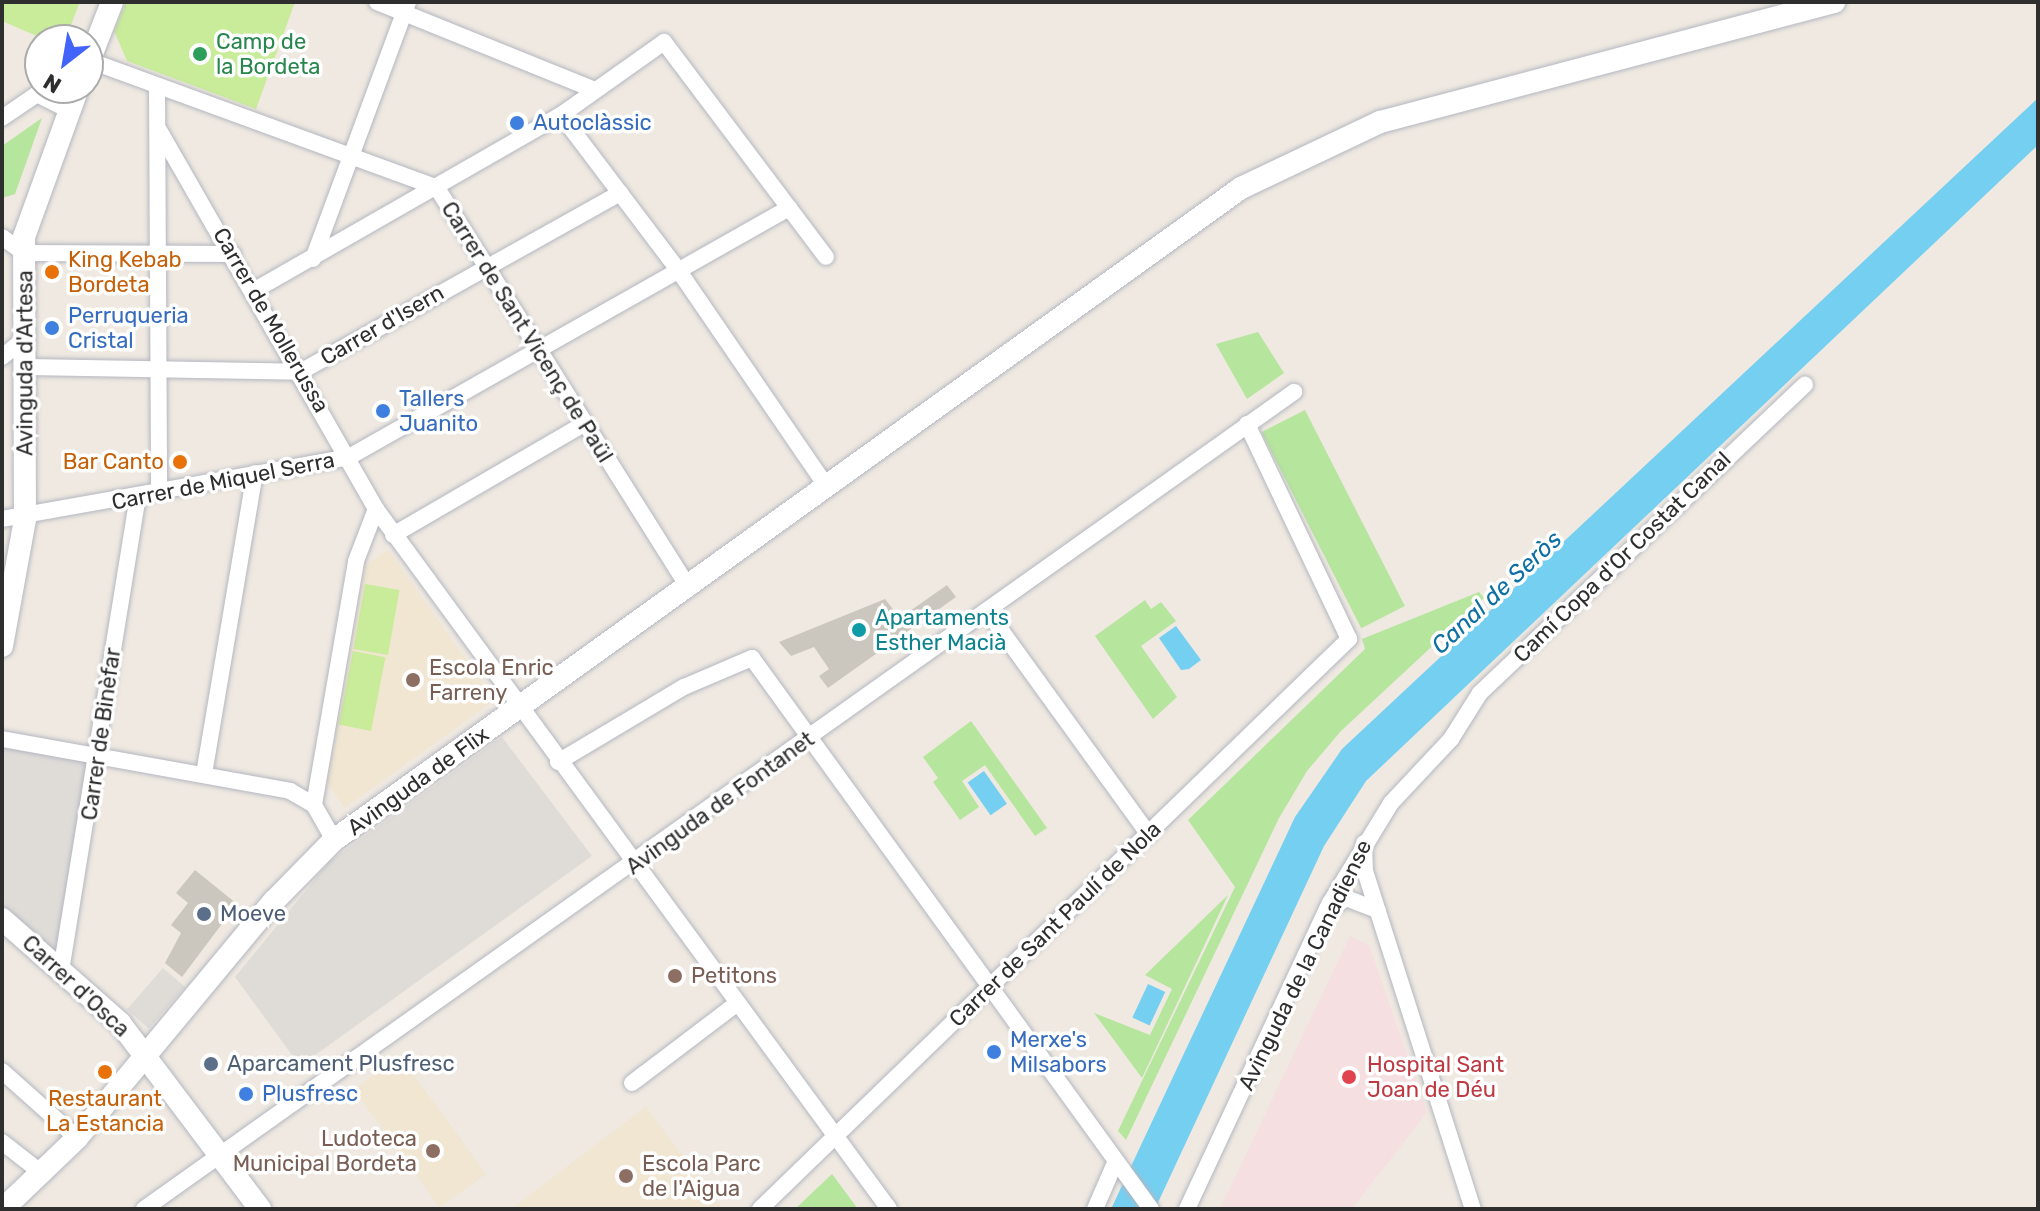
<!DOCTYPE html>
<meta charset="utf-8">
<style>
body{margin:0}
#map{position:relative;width:2040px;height:1211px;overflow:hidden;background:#efe9e1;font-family:Rubik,sans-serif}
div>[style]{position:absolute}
.education>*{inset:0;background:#f0e6d1;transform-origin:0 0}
.medical>*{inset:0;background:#f5dfe0}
.green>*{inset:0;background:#b6e59e;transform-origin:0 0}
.pitch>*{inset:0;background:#c9ec9a;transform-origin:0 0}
.plaza>*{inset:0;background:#dfdcd8;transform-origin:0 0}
.water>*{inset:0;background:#75cff0;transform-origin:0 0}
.building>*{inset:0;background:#cbc7bf}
.roads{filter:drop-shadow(0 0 2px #b4b7c1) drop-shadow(0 0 2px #b4b7c1)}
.street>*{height:16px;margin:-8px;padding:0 8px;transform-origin:8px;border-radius:8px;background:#fff}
.secondary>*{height:22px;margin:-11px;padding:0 11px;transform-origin:11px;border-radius:11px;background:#fff}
.dots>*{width:22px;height:22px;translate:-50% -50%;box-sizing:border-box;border:4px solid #fff;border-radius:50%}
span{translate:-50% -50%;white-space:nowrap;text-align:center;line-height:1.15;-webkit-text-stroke:7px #fff;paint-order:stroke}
.leisure-label{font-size:22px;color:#27864d}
.left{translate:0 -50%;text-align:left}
.shop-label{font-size:22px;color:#366cbe}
.food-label{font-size:22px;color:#c56008}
.right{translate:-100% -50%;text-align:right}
.street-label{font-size:22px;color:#2e2e2e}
.culture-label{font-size:22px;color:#0d838f}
.education-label{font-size:22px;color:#785e54}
.service-label{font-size:22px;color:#4e5e75}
.health-label{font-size:22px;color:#be3a42}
.water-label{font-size:24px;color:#0d6fa3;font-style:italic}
.frame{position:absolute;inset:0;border:4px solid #2e2e2e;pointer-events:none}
.north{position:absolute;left:24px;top:24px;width:80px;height:80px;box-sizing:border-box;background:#fff;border:2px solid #ababab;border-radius:50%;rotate:211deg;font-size:22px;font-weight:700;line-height:32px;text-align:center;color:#2e2e2e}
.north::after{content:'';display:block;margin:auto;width:28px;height:36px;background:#4264fb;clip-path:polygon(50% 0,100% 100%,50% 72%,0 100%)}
</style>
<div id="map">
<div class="education">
<div style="clip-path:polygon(388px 550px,495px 700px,345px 808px,327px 784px,365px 566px)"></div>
<div style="left:400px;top:1056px;width:146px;height:57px;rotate:54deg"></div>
<div style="clip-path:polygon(646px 1107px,723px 1209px,511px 1209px,598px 1143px)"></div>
</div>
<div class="medical">
<div style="clip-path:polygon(1350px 936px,1369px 945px,1427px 1112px,1352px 1209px,1220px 1209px)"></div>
</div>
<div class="green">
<div style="clip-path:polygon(42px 118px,15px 194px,2px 198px,2px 146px)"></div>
<div style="clip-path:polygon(1258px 332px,1284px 373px,1247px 399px,1216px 344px)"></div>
<div style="left:1305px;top:410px;width:220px;height:49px;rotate:63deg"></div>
<div style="clip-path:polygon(1479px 592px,1484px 598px,1341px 731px,1307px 771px,1279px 818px,1126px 1140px,1118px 1131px,1235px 887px,1188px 820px,1365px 649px,1362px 639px)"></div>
<div style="clip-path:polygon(1145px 600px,1151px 609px,1161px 602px,1176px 621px,1141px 646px,1177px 697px,1153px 719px,1095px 636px)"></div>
<div style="clip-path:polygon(971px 721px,1047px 828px,1035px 836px,985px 765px,962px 781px,979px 807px,960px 820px,933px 782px,938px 778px,923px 757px)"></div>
<div style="clip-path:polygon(1228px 895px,1142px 1078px,1094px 1013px,1150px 1035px,1172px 989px,1145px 975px)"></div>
<div style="clip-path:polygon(832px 1174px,858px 1209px,795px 1209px)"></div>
</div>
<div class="pitch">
<div style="clip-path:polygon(2px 2px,80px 2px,65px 40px,46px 40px,2px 21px)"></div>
<div style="clip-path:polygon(126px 2px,295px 2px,256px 109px,127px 61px,114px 31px)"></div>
<div style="left:365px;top:584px;width:35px;height:66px;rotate:10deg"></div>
<div style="left:353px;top:651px;width:33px;height:75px;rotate:11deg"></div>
</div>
<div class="plaza">
<div style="clip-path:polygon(502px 737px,592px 856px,300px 1066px,235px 977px,329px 862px)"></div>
<div style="clip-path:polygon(2px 746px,93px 761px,59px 955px,2px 905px)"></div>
<div style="left:163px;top:968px;width:29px;height:55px;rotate:41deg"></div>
</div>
<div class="water">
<div style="clip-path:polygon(2038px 98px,2038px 145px,1366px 781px,1324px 846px,1155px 1209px,1111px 1209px,1295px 817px,1342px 749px)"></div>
<div style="clip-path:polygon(1176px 626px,1201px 660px,1189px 669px,1181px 670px,1159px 638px)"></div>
<div style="left:984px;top:771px;width:40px;height:20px;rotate:55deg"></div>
<div style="left:1148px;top:984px;width:19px;height:37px;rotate:25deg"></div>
</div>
<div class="building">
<div style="clip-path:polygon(947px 585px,956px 597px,828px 688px,819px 676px,829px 669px,814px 647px,791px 656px,779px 642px,885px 599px,900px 618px)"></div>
<div style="clip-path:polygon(195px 870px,237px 904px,182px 977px,165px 963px,181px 933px,171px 925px,188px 903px,176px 893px)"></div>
</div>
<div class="roads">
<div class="street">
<div style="left:377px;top:2px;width:235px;rotate:22deg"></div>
<div style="left:88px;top:60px;width:372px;rotate:20.1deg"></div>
<div style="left:437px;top:188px;width:469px;rotate:57.8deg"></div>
<div style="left:157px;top:86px;width:406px;rotate:89.7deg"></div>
<div style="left:37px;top:94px;width:36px;rotate:27deg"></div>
<div style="left:561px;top:115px;width:196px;rotate:52.9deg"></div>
<div style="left:679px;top:271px;width:258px;rotate:55.6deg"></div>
<div style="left:2px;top:118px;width:53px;rotate:-34.3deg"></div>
<div style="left:159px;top:130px;width:437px;rotate:60.2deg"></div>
<div style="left:376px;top:509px;width:868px;rotate:53.76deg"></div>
<div style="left:2px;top:237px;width:27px;rotate:36deg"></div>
<div style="left:24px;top:253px;width:209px;rotate:0.3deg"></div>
<div style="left:313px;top:259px;width:274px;rotate:-69.7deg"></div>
<div style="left:255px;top:290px;width:353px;rotate:-29.8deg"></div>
<div style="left:561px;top:115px;width:126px;rotate:-35.3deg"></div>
<div style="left:664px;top:42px;width:269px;rotate:53deg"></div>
<div style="left:2px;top:357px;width:32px;rotate:-39deg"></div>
<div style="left:27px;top:367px;width:273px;rotate:1deg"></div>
<div style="left:300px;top:372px;width:367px;rotate:-29.2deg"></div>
<div style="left:2px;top:519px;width:352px;rotate:-10.1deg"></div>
<div style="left:349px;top:457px;width:506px;rotate:-29.51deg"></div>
<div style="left:393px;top:535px;width:221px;rotate:-30.2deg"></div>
<div style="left:987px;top:611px;width:276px;rotate:54.1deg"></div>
<div style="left:2px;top:739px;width:293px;rotate:10.2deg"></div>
<div style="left:290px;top:791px;width:28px;rotate:30deg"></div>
<div style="left:314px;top:805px;width:40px;rotate:60.3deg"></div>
<div style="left:558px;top:762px;width:147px;rotate:-30.8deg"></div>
<div style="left:684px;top:687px;width:74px;rotate:-23.1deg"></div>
<div style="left:752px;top:658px;width:680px;rotate:54.09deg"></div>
<div style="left:204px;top:774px;width:305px;rotate:-80.4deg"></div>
<div style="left:314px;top:805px;width:248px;rotate:-80.2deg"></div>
<div style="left:356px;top:561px;width:56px;rotate:-69deg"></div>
<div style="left:1364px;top:843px;width:28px;rotate:88deg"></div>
<div style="left:1365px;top:871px;width:355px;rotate:72.3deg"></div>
<div style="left:1329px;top:910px;width:21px;rotate:-35deg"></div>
<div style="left:1346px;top:898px;width:34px;rotate:21deg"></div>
<div style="left:61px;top:971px;width:480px;rotate:-80.8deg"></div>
<div style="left:2px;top:1071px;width:101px;rotate:41.8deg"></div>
<div style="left:632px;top:1083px;width:131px;rotate:-37.2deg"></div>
<div style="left:2px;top:1142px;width:52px;rotate:38deg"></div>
<div style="left:144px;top:1209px;width:1411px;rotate:-35.39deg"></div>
<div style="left:760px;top:1209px;width:820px;rotate:-44.06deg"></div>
<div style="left:1349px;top:639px;width:238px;rotate:-115.4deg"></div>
<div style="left:1095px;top:1209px;width:50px;rotate:-66.5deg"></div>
<div style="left:1187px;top:1209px;width:338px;rotate:-65deg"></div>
<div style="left:1330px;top:903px;width:117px;rotate:-58.6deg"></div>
<div style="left:1391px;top:803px;width:88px;rotate:-46.8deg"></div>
<div style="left:1451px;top:739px;width:54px;rotate:-57.8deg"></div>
<div style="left:1480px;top:693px;width:448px;rotate:-43.5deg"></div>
</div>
<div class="secondary">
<div style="left:88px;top:64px;width:66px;rotate:-68.8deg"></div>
<div style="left:2px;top:646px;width:129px;rotate:-79.7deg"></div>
<div style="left:25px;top:519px;width:282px;rotate:-90.2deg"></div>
<div style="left:24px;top:237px;width:158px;rotate:-70.1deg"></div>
<div style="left:2px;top:919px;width:157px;rotate:41.4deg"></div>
<div style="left:120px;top:1023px;width:233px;rotate:53deg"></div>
<div style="left:3px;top:1209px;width:103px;rotate:-43.8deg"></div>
<div style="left:77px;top:1138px;width:308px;rotate:-50.3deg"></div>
<div style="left:274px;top:901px;width:86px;rotate:-45.5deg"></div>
<div style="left:334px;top:840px;width:1117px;rotate:-35.71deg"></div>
<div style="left:1241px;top:188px;width:154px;rotate:-25.4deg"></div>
<div style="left:1380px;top:122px;width:470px;rotate:-14.8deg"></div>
</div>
</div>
<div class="dots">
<div style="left:200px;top:54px;background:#2e9e5b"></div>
<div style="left:517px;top:123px;background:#3f7fe0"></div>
<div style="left:52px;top:272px;background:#e8710a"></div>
<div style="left:52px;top:328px;background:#3f7fe0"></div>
<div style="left:383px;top:411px;background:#3f7fe0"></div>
<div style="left:180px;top:462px;background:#e8710a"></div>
<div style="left:859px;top:630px;background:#0f9aa8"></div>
<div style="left:413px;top:680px;background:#8d6e63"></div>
<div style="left:204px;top:914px;background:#5c6f8a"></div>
<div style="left:675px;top:976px;background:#8d6e63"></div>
<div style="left:994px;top:1052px;background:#3f7fe0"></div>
<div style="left:211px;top:1064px;background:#5c6f8a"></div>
<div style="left:105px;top:1072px;background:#e8710a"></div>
<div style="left:1349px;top:1077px;background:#e0444e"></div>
<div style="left:246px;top:1094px;background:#3f7fe0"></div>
<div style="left:433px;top:1151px;background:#8d6e63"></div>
<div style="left:626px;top:1176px;background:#8d6e63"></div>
</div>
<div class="leisure-label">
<span class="left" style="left:216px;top:54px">Camp de<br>la Bordeta</span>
</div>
<div class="shop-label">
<span class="left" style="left:533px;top:123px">Autoclàssic</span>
<span class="left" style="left:68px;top:328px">Perruqueria<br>Cristal</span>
<span class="left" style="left:399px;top:411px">Tallers<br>Juanito</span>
<span class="left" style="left:1010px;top:1052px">Merxe's<br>Milsabors</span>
<span class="left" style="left:262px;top:1094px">Plusfresc</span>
</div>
<div class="food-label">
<span class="left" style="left:68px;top:272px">King Kebab<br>Bordeta</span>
<span class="right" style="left:164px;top:462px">Bar Canto</span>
<span style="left:105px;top:1111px">Restaurant<br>La Estancia</span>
</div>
<div class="street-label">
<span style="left:271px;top:320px;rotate:60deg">Carrer de Mollerussa</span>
<span style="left:382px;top:325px;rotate:-30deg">Carrer d'Isern</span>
<span style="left:527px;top:332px;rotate:58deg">Carrer de Sant Vicenç de Paül</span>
<span style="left:25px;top:363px;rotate:-90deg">Avinguda d'Artesa</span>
<span style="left:223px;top:481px;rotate:-11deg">Carrer de Miquel Serra</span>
<span style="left:1622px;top:557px;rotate:-44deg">Camí Copa d'Or Costat Canal</span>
<span style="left:101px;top:734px;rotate:-82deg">Carrer de Binèfar</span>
<span style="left:418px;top:781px;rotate:-36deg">Avinguda de Flix</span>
<span style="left:720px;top:803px;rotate:-36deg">Avinguda de Fontanet</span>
<span style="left:1055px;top:924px;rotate:-44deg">Carrer de Sant Paulí de Nola</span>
<span style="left:1305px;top:965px;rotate:-64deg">Avinguda de la Canadiense</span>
<span style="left:76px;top:986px;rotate:43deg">Carrer d'Osca</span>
</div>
<div class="culture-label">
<span class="left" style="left:875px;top:630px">Apartaments<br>Esther Macià</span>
</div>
<div class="education-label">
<span class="left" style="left:429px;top:680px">Escola Enric<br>Farreny</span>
<span class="left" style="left:691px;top:976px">Petitons</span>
<span class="right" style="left:417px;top:1151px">Ludoteca<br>Municipal Bordeta</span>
<span class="left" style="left:642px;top:1176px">Escola Parc<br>de l'Aigua</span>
</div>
<div class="service-label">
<span class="left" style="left:220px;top:914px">Moeve</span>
<span class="left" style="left:227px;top:1064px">Aparcament Plusfresc</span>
</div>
<div class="health-label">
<span class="left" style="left:1367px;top:1077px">Hospital Sant<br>Joan de Déu</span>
</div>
<div class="water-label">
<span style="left:1497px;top:593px;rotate:-43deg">Canal de Seròs</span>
</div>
<div class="frame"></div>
<div class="north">N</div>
</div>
